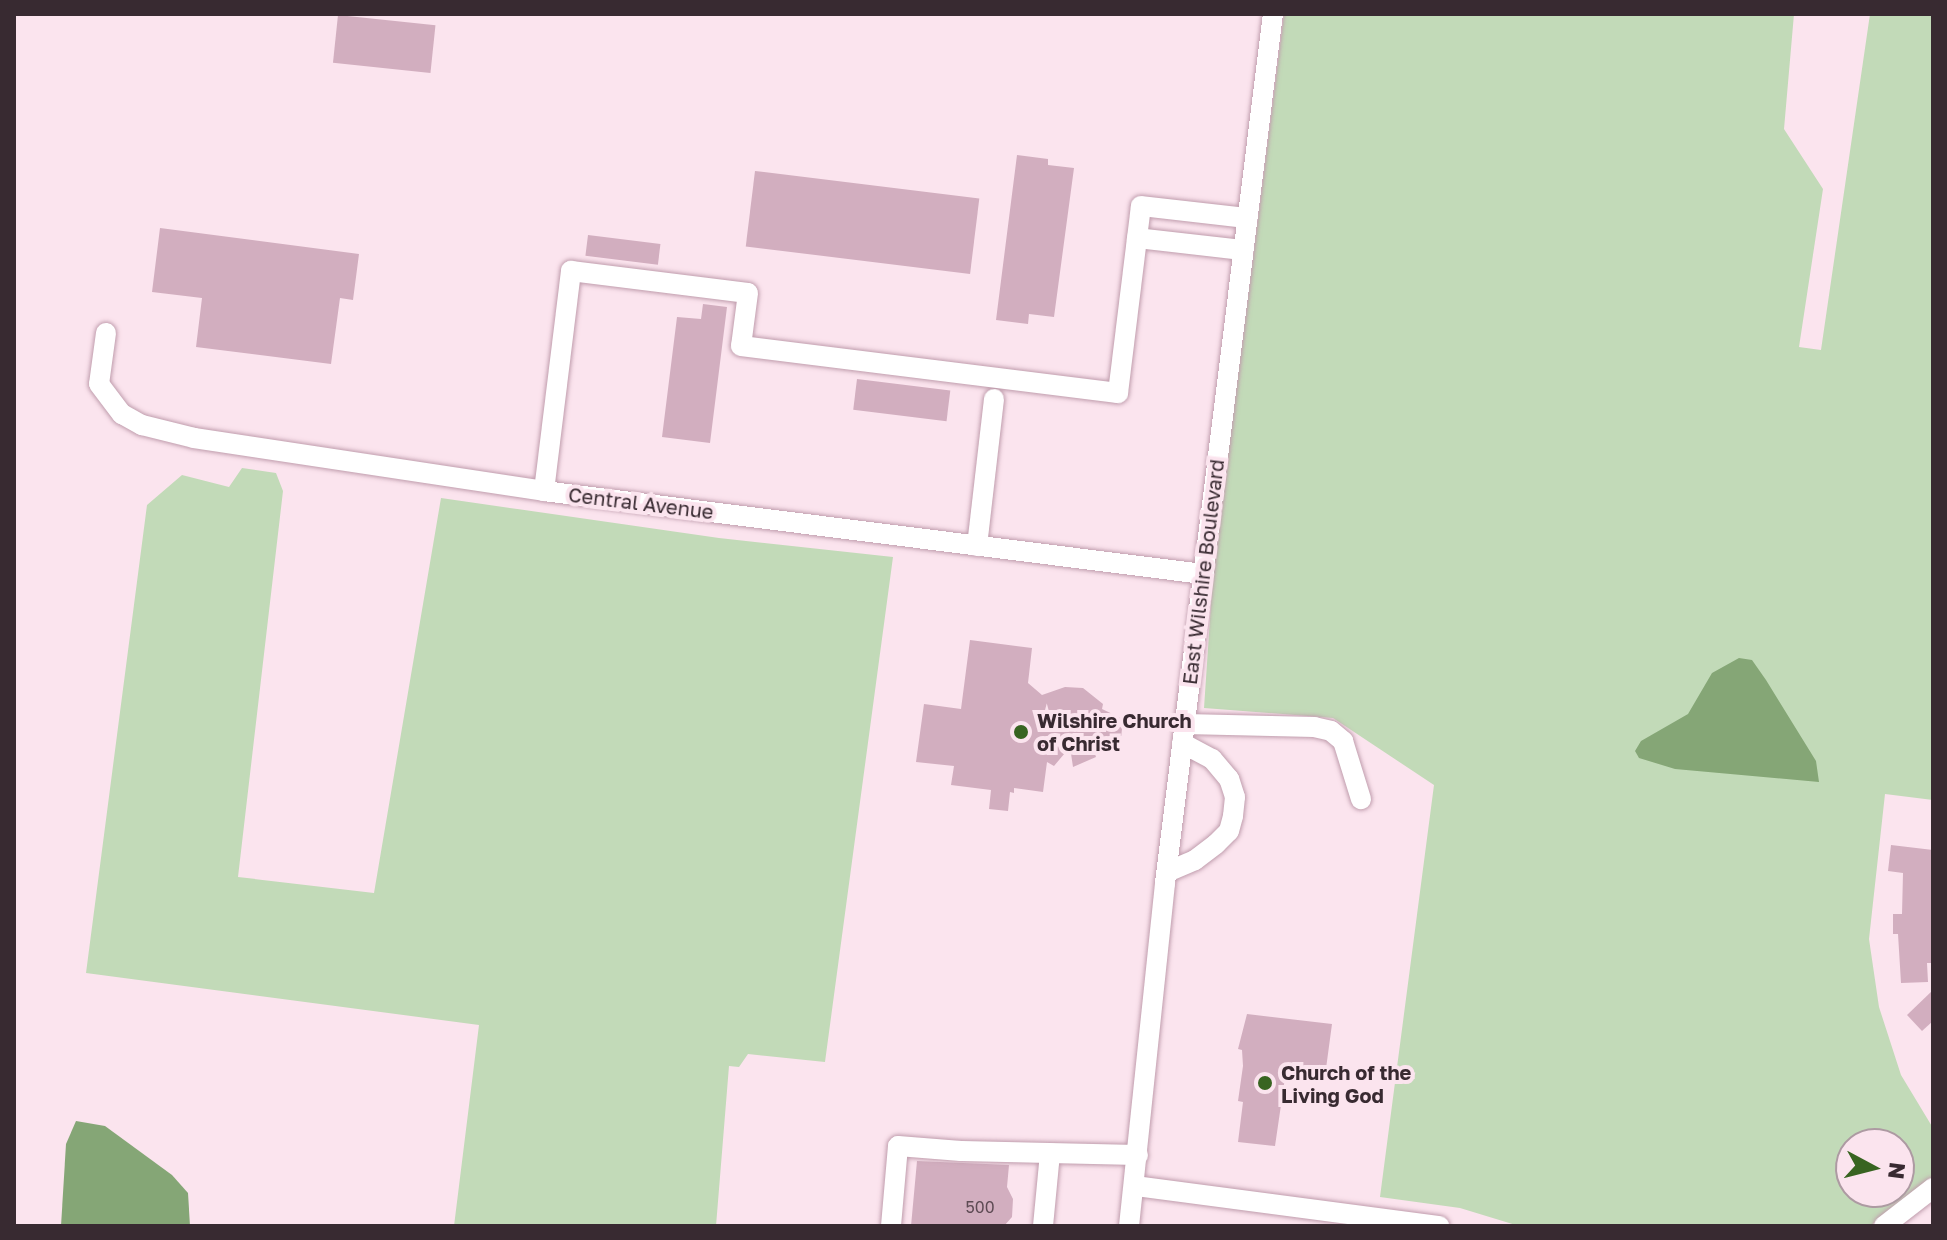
<!DOCTYPE html>
<style>
body{margin:0}
#map{position:relative;width:1947px;height:1240px;overflow:hidden;background:#fbe4ee;font-family:"Golos Text",sans-serif}
div>[style]{position:absolute}
.green>*{inset:0;background:#c2dab8}
.water>*{inset:0;background:#85a676}
.building>*{inset:0;background:#d2aebf;transform-origin:0 0}
.roads{filter:drop-shadow(0 0 2px #c09dad) drop-shadow(0 0 2px #c09dad)}
.minor>*{height:20px;margin:-10px;padding:0 10px;transform-origin:10px;border-radius:10px;background:#fff}
.dots>*{width:22px;height:22px;translate:-50% -50%;box-sizing:border-box;border:4px solid #fbe4ee;border-radius:50%}
span{translate:-50% -50%;white-space:nowrap;text-align:center;line-height:1.15;-webkit-text-stroke:8px #fbe4ee;paint-order:stroke}
.number-label{font-size:16px;color:#5e4b54}
.number-label span{-webkit-text-stroke-width:0}
.street-label{font-size:20px;color:#382a31}
.poi-label{font-size:20px;color:#382a31;font-weight:700}
.left{translate:0 -50%;text-align:left}
.frame{position:absolute;inset:0;border:16px solid #382a31;pointer-events:none}
.north{position:absolute;left:1835px;top:1128px;width:80px;height:80px;box-sizing:border-box;background:#fbe4ee;border:2px solid #ad9aa2;border-radius:50%;rotate:97deg;font-size:22px;font-weight:700;line-height:32px;text-align:center;color:#382a31}
.north::after{content:'';display:block;margin:auto;width:28px;height:36px;background:#386421;clip-path:polygon(50% 0,100% 100%,50% 72%,0 100%)}
</style>
<div id="map">
<div class="green">
<div style="clip-path:polygon(evenodd,1284px 14px,1794px 14px,1784px 129px,1823px 189px,1799px 347px,1821px 350px,1870px 14px,1933px 14px,1933px 800px,1885px 794px,1869px 939px,1879px 1007px,1901px 1075px,1933px 1128px,1933px 1176px,1870px 1226px,1519px 1226px,1460px 1208px,1380px 1197px,1434px 785px,1333px 718px,1204px 708px,1213px 574px,1284px 14px,1851px 1144px,1899px 1144px,1899px 1192px,1851px 1192px,1851px 1144px)"></div>
<div style="clip-path:polygon(242px 468px,276px 473px,283px 491px,238px 877px,374px 893px,441px 498px,719px 538px,893px 557px,825px 1062px,748px 1054px,739px 1067px,729px 1066px,716px 1226px,454px 1226px,479px 1025px,86px 973px,147px 505px,182px 475px,229px 487px)"></div>
</div>
<div class="water">
<div style="clip-path:polygon(1739px 658px,1752px 660px,1766px 680px,1816px 761px,1819px 782px,1675px 769px,1639px 758px,1635px 751px,1641px 741px,1688px 714px,1712px 673px)"></div>
<div style="clip-path:polygon(76px 1121px,105px 1126px,172px 1175px,188px 1193px,190px 1226px,61px 1226px,66px 1144px)"></div>
</div>
<div class="building">
<div style="left:338px;top:15px;width:98px;height:48px;rotate:6deg"></div>
<div style="clip-path:polygon(1017px 155px,1048px 159px,1048px 165px,1074px 168px,1054px 317px,1029px 314px,1028px 324px,996px 320px)"></div>
<div style="left:755px;top:171px;width:226px;height:76px;rotate:7deg"></div>
<div style="clip-path:polygon(160px 228px,359px 254px,353px 300px,340px 298px,331px 364px,196px 347px,202px 298px,152px 292px)"></div>
<div style="left:588px;top:235px;width:73px;height:21px;rotate:7deg"></div>
<div style="clip-path:polygon(703px 304px,727px 307px,710px 443px,662px 437px,677px 317px,701px 319px)"></div>
<div style="left:857px;top:379px;width:94px;height:31px;rotate:7deg"></div>
<div style="clip-path:polygon(970px 640px,1032px 648px,1028px 683px,1042px 695px,1065px 687px,1083px 688px,1103px 704px,1102px 709px,1123px 719px,1120px 748px,1094px 751px,1096px 757px,1073px 767px,1070px 747px,1054px 766px,1047px 762px,1043px 792px,1014px 788px,1014px 793px,1010px 792px,1008px 811px,989px 809px,991px 790px,951px 785px,954px 766px,916px 762px,924px 704px,961px 709px)"></div>
<div style="clip-path:polygon(1891px 845px,1933px 850px,1933px 963px,1927px 963px,1928px 982px,1901px 983px,1898px 934px,1893px 934px,1893px 914px,1902px 914px,1903px 873px,1888px 871px)"></div>
<div style="clip-path:polygon(1933px 990px,1933px 1021px,1922px 1031px,1907px 1015px)"></div>
<div style="clip-path:polygon(1247px 1014px,1332px 1024px,1325px 1076px,1286px 1071px,1275px 1146px,1238px 1142px,1243px 1102px,1238px 1101px,1243px 1066px,1242px 1050px,1238px 1049px)"></div>
<div style="clip-path:polygon(917px 1161px,1009px 1165px,1007px 1187px,1013px 1199px,1012px 1217px,1004px 1226px,911px 1226px)"></div>
</div>
<div class="roads">
<div class="minor">
<div style="left:1137px;top:238px;width:107px;rotate:6.5deg"></div>
<div style="left:106px;top:333px;width:51px;rotate:97.8deg"></div>
<div style="left:99px;top:384px;width:38px;rotate:53deg"></div>
<div style="left:122px;top:414px;width:23px;rotate:29deg"></div>
<div style="left:142px;top:425px;width:54px;rotate:14deg"></div>
<div style="left:194px;top:438px;width:354px;rotate:8.6deg"></div>
<div style="left:544px;top:491px;width:664px;rotate:7.18deg"></div>
<div style="left:544px;top:491px;width:222px;rotate:-83deg"></div>
<div style="left:571px;top:271px;width:178px;rotate:7.1deg"></div>
<div style="left:748px;top:293px;width:53px;rotate:97.5deg"></div>
<div style="left:741px;top:346px;width:380px;rotate:7.1deg"></div>
<div style="left:1118px;top:393px;width:188px;rotate:-83deg"></div>
<div style="left:1141px;top:206px;width:107px;rotate:6.5deg"></div>
<div style="left:977px;top:546px;width:148px;rotate:-83.4deg"></div>
<div style="left:1185px;top:724px;width:129px;rotate:1.3deg"></div>
<div style="left:1314px;top:727px;width:17px;rotate:13deg"></div>
<div style="left:1331px;top:731px;width:16px;rotate:40deg"></div>
<div style="left:1343px;top:741px;width:61px;rotate:72.8deg"></div>
<div style="left:1167px;top:872px;width:30px;rotate:-23deg"></div>
<div style="left:1195px;top:860px;width:26px;rotate:-37deg"></div>
<div style="left:1216px;top:844px;width:18px;rotate:-45deg"></div>
<div style="left:1229px;top:831px;width:16px;rotate:-75deg"></div>
<div style="left:1233px;top:816px;width:19px;rotate:-84deg"></div>
<div style="left:1235px;top:797px;width:19px;rotate:-108deg"></div>
<div style="left:1229px;top:779px;width:26px;rotate:-130deg"></div>
<div style="left:1212px;top:759px;width:34px;rotate:-152deg"></div>
<div style="left:1135px;top:1186px;width:307px;rotate:7.5deg"></div>
<div style="left:891px;top:1226px;width:80px;rotate:-85deg"></div>
<div style="left:898px;top:1146px;width:63px;rotate:4.5deg"></div>
<div style="left:961px;top:1151px;width:177px;rotate:1.3deg"></div>
<div style="left:1043px;top:1226px;width:73px;rotate:-84.5deg"></div>
<div style="left:1129px;top:1226px;width:345px;rotate:-84deg"></div>
<div style="left:1165px;top:883px;width:876px;rotate:-82.92deg"></div>
<div style="left:1884px;top:1226px;width:62px;rotate:-37.8deg"></div>
</div>
</div>
<div class="dots">
<div style="left:1021px;top:732px;background:#386421"></div>
<div style="left:1265px;top:1083px;background:#386421"></div>
</div>
<div class="number-label">
<span style="left:980px;top:1207px">500</span>
</div>
<div class="street-label">
<span style="left:641px;top:503px;rotate:7deg">Central Avenue</span>
<span style="left:1203px;top:572px;rotate:-83deg">East Wilshire Boulevard</span>
</div>
<div class="poi-label">
<span class="left" style="left:1037px;top:732px">Wilshire Church<br>of Christ</span>
<span class="left" style="left:1281px;top:1084px">Church of the<br>Living God</span>
</div>
<div class="frame"></div>
<div class="north">N</div>
</div>
